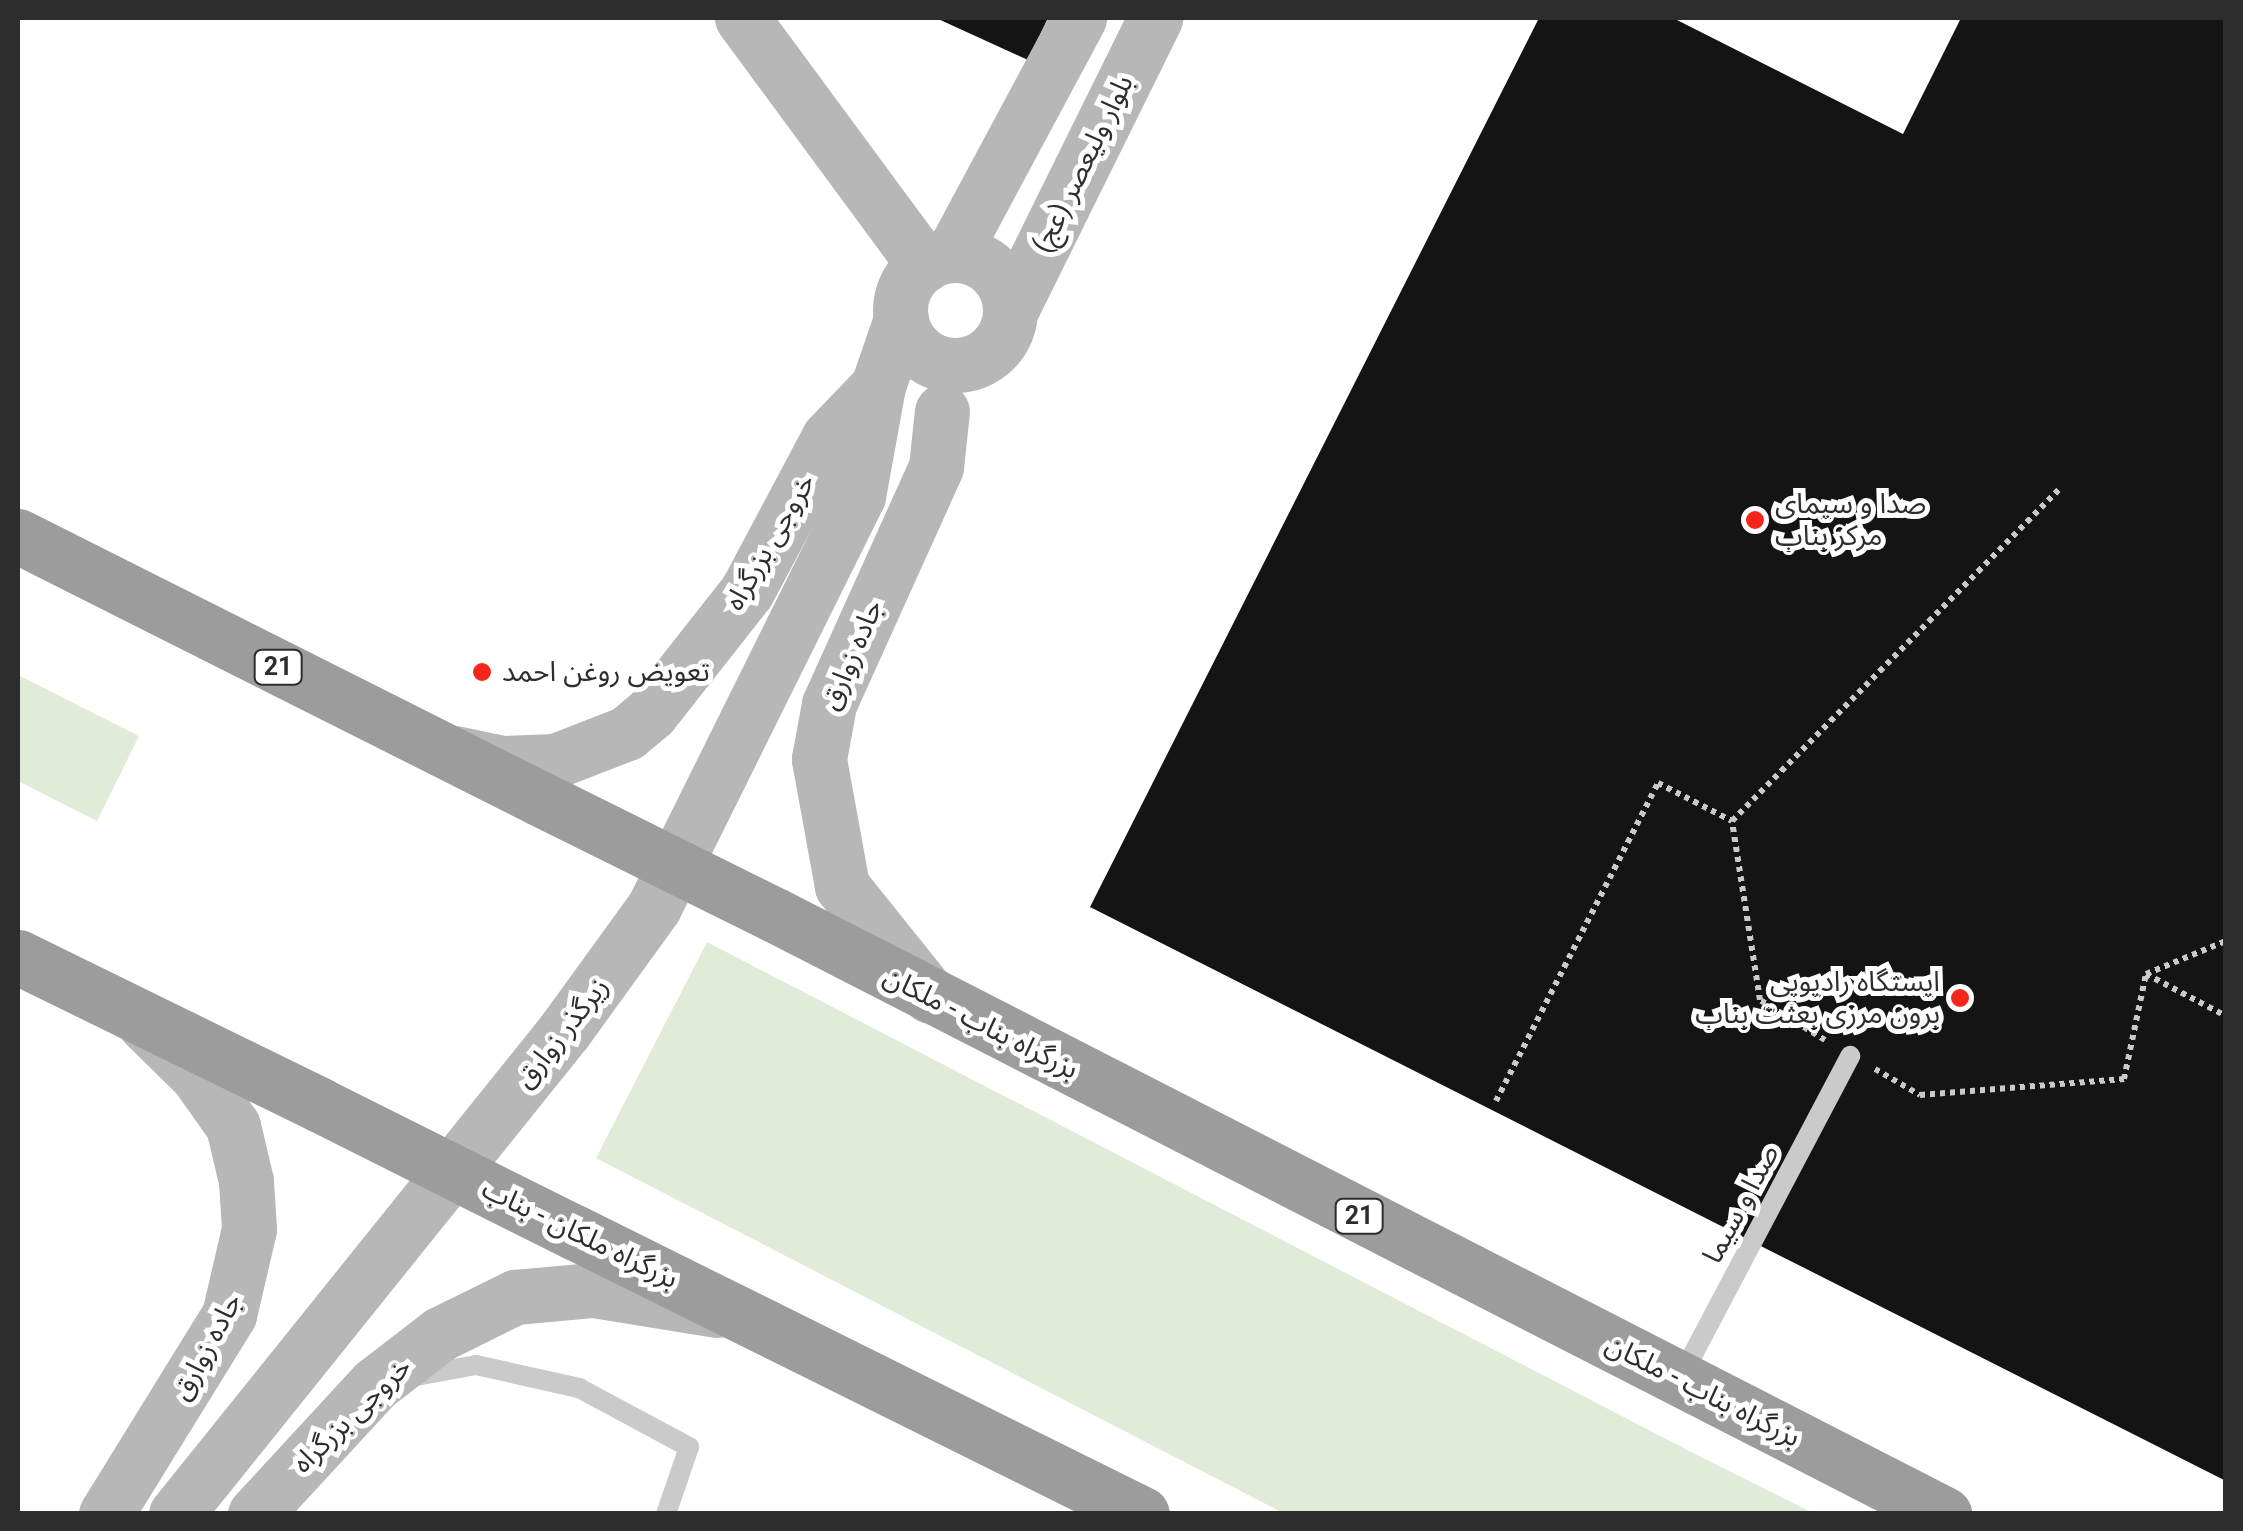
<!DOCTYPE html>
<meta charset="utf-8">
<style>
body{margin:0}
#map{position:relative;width:2243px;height:1531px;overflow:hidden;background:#fff;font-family:Roboto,"Noto Sans Arabic",sans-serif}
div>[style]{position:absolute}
.green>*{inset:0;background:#e0ecd8}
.building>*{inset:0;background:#141414}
.path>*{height:6px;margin-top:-3px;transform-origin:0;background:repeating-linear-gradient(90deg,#cacaca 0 5px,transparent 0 10px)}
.service>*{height:20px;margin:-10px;padding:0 10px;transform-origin:10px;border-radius:10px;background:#cacaca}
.secondary>*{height:55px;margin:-27.5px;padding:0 27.5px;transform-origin:27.5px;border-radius:27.5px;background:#b7b7b7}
.secondary>.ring{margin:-27.5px;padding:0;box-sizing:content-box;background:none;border:55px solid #b7b7b7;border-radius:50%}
.trunk>*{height:55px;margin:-27.5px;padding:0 27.5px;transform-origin:27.5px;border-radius:27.5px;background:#9c9c9c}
.trunk-bridge>*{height:55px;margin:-27.5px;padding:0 27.5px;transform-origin:27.5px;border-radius:27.5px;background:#9c9c9c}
.dots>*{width:28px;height:28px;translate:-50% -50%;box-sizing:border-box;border:5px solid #fff;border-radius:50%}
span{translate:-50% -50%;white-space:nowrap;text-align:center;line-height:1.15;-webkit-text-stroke:10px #fff;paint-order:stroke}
.shield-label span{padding:2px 8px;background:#fff;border:2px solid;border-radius:8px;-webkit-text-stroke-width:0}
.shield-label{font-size:25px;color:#2d2d2d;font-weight:700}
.street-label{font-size:28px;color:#2d2d2d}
.poi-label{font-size:28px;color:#2d2d2d}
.left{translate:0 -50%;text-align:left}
.right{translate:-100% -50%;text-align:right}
.frame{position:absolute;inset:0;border:20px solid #2d2d2d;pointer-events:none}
</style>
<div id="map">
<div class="green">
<div style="clip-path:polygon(18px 675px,139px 736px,97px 821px,18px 781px)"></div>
<div style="clip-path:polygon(707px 942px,1699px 1456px,1813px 1513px,1283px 1513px,596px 1158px)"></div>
</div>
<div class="building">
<div style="clip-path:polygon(936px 18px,1048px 18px,1028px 60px)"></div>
<div style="clip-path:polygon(1539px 18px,1673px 18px,1903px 134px,1961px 18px,2226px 18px,2226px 1481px,1090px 907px)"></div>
</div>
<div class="path">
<div style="left:2146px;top:974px;width:90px;rotate:27.7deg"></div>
<div style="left:2146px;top:974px;width:87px;rotate:-22.4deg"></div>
<div style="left:1825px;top:1040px;width:76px;rotate:-148.4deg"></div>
<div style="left:1760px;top:1000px;width:181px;rotate:-98.9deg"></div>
<div style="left:1732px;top:821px;width:465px;rotate:-45.4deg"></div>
<div style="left:1875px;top:1069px;width:52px;rotate:30deg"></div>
<div style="left:1920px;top:1095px;width:205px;rotate:-4.5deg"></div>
<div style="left:2124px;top:1079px;width:107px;rotate:-78.2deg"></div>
<div style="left:1496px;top:1101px;width:357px;rotate:-63deg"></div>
<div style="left:1658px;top:783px;width:83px;rotate:27.2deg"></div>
</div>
<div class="service">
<div style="left:411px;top:1377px;width:66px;rotate:-10.5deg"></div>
<div style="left:476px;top:1365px;width:106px;rotate:12.6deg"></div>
<div style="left:579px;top:1388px;width:125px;rotate:28.2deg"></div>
<div style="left:689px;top:1447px;width:71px;rotate:108.9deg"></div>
<div style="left:1681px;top:1377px;width:363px;rotate:-62.2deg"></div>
</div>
<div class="secondary">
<div style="left:742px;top:18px;width:307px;rotate:53.6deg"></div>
<div style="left:952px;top:255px;width:269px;rotate:-61.8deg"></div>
<div class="ring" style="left:900px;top:255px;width:55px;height:55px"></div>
<div style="left:1011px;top:310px;width:326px;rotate:-63.7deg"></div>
<div style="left:454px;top:753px;width:49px;rotate:11.8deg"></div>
<div style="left:502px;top:763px;width:53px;rotate:-2.2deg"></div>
<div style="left:555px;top:761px;width:77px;rotate:-21.3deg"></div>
<div style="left:627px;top:733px;width:31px;rotate:-40deg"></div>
<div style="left:651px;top:713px;width:155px;rotate:-51.8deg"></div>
<div style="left:747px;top:591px;width:174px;rotate:-62deg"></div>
<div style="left:829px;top:437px;width:71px;rotate:-46.1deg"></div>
<div style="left:930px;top:996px;width:141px;rotate:-128.7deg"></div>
<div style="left:842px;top:886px;width:129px;rotate:-100.3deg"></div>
<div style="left:819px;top:759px;width:56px;rotate:-79.7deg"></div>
<div style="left:829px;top:704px;width:260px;rotate:-65.7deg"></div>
<div style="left:936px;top:467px;width:56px;rotate:-83.9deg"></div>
<div style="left:106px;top:1514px;width:234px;rotate:-58.3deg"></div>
<div style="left:229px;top:1315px;width:88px;rotate:-76.9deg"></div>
<div style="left:249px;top:1229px;width:48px;rotate:-93.6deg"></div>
<div style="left:246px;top:1181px;width:57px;rotate:-103.3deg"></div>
<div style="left:233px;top:1126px;width:62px;rotate:-125.2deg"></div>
<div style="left:197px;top:1075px;width:73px;rotate:-135.6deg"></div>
<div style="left:176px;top:1514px;width:621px;rotate:-51.21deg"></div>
<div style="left:565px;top:1030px;width:152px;rotate:-54.1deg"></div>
<div style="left:654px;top:907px;width:459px;rotate:-63.6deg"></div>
<div style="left:858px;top:496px;width:112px;rotate:-79.7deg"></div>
<div style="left:878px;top:386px;width:71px;rotate:-71.1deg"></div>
<div style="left:255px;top:1514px;width:177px;rotate:-47.3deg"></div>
<div style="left:375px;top:1384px;width:82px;rotate:-37.6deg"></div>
<div style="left:440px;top:1334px;width:84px;rotate:-26.3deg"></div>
<div style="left:515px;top:1297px;width:79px;rotate:-5.1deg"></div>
<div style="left:594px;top:1290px;width:125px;rotate:9.2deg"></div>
</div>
<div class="trunk">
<div style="left:18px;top:536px;width:583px;rotate:26.7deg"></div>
<div style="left:775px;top:915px;width:1314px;rotate:27.13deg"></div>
<div style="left:18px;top:957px;width:336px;rotate:26.1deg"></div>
<div style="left:574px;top:1232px;width:634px;rotate:26.4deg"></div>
</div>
<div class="trunk-bridge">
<div style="left:539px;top:798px;width:263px;rotate:26.4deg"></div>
<div style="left:320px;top:1105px;width:284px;rotate:26.6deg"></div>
</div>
<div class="dots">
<div style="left:1755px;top:520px;background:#f6251c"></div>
<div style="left:482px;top:672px;background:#f6251c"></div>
<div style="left:1960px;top:998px;background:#f6251c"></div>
</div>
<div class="shield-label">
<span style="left:278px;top:667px">21</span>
<span style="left:1359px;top:1216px">21</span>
</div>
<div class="street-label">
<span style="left:1083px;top:164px;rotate:-64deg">بلوار ولیعصر (عج)</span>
<span style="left:770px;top:542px;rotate:-60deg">خروجی بزرگراه</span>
<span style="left:852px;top:655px;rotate:-67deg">جاده زوارق</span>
<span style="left:981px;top:1023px;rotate:27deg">بزرگراه بناب - ملکان</span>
<span style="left:562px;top:1033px;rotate:-52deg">زیرگذر زوارق</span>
<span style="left:1741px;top:1204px;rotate:-62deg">صدا و سیما</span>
<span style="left:580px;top:1234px;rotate:26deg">بزرگراه ملکان - بناب</span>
<span style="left:207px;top:1347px;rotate:-62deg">جاده زوارق</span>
<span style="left:1703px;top:1391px;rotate:27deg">بزرگراه بناب - ملکان</span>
<span style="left:352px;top:1415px;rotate:-44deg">خروجی بزرگراه</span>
</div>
<div class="poi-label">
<span class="left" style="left:1775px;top:520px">صدا و سیمای<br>مرکز بناب</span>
<span class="left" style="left:502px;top:672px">تعویض روغن احمد</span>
<span class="right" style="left:1940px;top:998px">ایستگاه رادیویی<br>برون مرزی بعثت بناب</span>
</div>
<div class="frame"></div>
</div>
